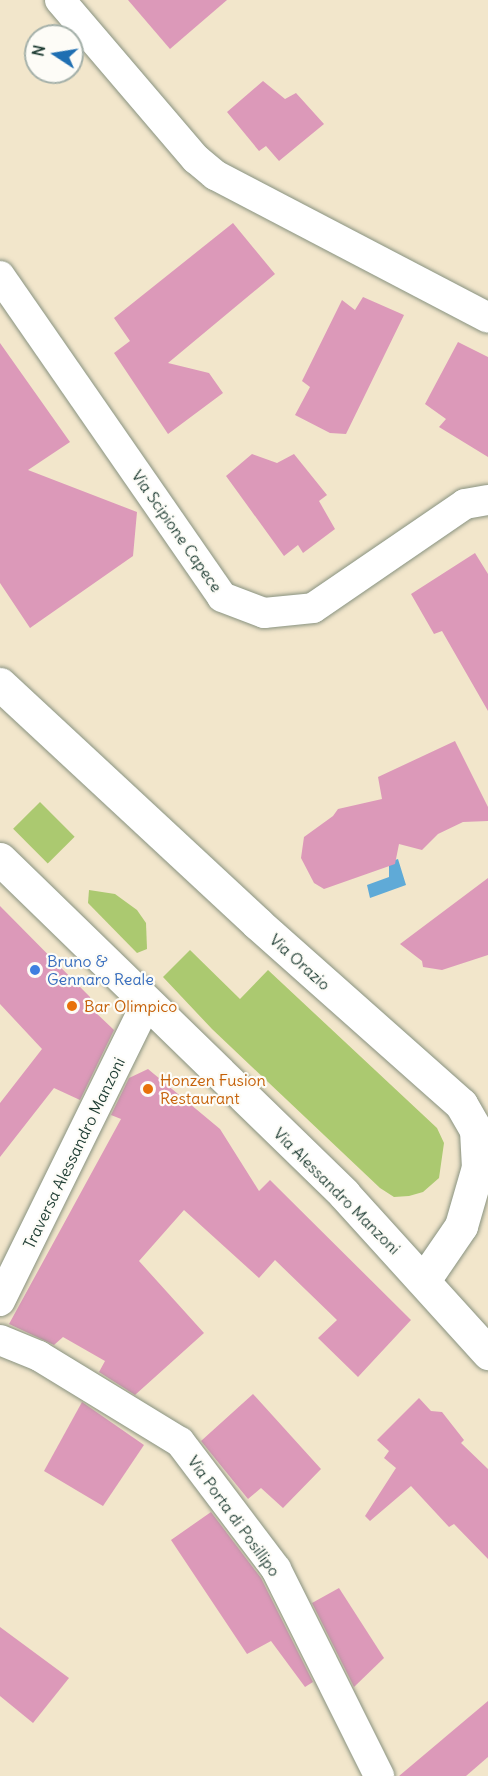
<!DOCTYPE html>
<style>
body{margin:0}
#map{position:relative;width:488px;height:1776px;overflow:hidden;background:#f2e6cb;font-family:Delius,sans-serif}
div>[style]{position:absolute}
.green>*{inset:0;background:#abc970;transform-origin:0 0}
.water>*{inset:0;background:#5faad7}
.building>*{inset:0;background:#dc99b9}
.roads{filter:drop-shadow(0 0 2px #889280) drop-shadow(0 0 2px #889280)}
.minor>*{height:30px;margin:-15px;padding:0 15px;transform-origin:15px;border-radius:15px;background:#fff}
.tertiary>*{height:33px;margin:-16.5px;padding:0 16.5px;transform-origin:16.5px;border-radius:16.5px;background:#fff}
.dots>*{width:16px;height:16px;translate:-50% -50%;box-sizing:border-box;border:3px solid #fdfcf7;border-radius:50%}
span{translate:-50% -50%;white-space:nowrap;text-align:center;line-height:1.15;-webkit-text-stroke:4.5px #fdfcf7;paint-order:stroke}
.street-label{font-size:16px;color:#1f3d34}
.shop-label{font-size:16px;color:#366cbe}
.left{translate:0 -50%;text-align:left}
.food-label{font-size:16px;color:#c56008}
.north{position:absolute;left:24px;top:24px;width:60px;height:60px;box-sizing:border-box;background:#fdfcf7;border:2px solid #a4b0a9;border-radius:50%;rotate:282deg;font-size:16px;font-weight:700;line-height:24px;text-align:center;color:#1f3d34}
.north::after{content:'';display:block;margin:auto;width:21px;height:27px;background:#1f6fb2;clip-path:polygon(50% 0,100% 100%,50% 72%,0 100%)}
</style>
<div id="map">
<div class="green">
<div style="left:40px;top:802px;width:49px;height:38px;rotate:45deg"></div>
<div style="clip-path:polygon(89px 890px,115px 894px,137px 910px,146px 923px,147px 949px,137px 953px,88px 903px)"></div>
<div style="clip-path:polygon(190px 950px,240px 999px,268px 970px,437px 1128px,444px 1143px,439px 1178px,423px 1192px,409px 1196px,394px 1197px,380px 1188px,212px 1029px,163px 977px)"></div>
</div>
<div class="water">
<div style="clip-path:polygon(398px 859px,406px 885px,370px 898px,367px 885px,389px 877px,389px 862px)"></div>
</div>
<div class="building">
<div style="clip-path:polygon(128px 0,227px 0,170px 49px)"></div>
<div style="clip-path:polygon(263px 81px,285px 99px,296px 93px,324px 124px,279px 161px,266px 146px,259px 151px,227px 112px)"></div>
<div style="clip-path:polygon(233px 223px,275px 274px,168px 363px,209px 373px,223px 393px,168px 434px,114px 353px,130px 341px,114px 318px)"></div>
<div style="clip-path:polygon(363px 297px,404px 315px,346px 434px,330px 433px,295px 415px,310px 387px,302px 381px,342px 300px,355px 310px)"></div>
<div style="clip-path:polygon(458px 342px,488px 357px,488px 457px,439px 427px,446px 419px,425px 404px)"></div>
<div style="clip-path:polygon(0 343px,70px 442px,28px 470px,137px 512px,133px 556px,30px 628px,0 583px)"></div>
<div style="clip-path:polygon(252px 454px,277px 463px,294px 454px,327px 495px,319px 501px,335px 529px,303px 553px,298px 545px,284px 556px,226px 476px)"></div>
<div style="clip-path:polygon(475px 553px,488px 574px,488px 711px,442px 631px,434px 634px,411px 594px)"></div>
<div style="clip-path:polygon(455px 741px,488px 807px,488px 821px,463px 822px,438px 834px,422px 850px,399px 844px,395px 864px,324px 889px,314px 883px,301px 858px,304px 837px,333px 816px,338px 809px,382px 799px,378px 777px)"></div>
<div style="clip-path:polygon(488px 878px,488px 955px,442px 970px,423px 967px,422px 961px,400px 944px)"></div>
<div style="clip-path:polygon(0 906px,90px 997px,93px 1010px,114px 1030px,80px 1100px,54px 1088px,0 1157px,0 1103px,42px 1049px,0 1004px)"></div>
<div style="clip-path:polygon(148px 1069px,220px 1129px,259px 1191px,270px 1180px,411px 1320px,358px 1377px,318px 1338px,337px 1320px,275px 1260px,259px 1278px,184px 1210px,139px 1261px,204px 1333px,135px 1395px,99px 1372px,105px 1361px,63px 1337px,54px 1345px,9px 1324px,121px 1119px,111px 1115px,129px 1078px)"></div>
<div style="clip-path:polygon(253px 1394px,321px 1469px,283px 1508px,261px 1488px,248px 1499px,201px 1441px)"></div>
<div style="clip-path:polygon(419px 1398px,431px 1411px,442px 1412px,464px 1440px,461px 1443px,488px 1469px,488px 1559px,454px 1524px,449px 1527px,411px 1486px,370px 1521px,365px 1516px,396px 1468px,384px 1458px,389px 1451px,377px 1440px)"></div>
<div style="clip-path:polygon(82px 1402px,144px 1445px,103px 1506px,44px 1471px)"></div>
<div style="clip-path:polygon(211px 1512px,261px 1578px,313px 1682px,305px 1687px,271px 1641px,247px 1654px,171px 1540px)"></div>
<div style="clip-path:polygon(339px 1588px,384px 1658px,354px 1687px,312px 1603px)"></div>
<div style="clip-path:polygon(0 1627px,69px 1678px,33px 1723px,0 1696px)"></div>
<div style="clip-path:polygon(488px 1701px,488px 1757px,466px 1776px,399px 1776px)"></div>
</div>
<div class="roads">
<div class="minor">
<div style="left:60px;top:0;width:209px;rotate:49.5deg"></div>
<div style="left:196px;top:159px;width:25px;rotate:40deg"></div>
<div style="left:215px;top:175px;width:308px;rotate:27.6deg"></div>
<div style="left:0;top:276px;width:390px;rotate:55.3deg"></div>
<div style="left:222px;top:597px;width:45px;rotate:20.9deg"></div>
<div style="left:264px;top:613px;width:49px;rotate:-5.8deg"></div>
<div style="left:313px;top:608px;width:184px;rotate:-34.4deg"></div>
<div style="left:465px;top:504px;width:23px;rotate:-10deg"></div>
<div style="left:0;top:1301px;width:331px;rotate:-63.8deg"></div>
<div style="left:0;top:1340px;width:42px;rotate:22.3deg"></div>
<div style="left:39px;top:1356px;width:165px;rotate:31.4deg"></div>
<div style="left:180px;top:1442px;width:159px;rotate:52.9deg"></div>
<div style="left:276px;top:1569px;width:231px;rotate:63.5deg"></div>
</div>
<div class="tertiary">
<div style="left:0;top:684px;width:351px;rotate:42.9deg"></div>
<div style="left:257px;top:923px;width:273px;rotate:41.6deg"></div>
<div style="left:461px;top:1104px;width:30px;rotate:60deg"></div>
<div style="left:476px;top:1130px;width:37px;rotate:87deg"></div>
<div style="left:478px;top:1167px;width:61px;rotate:106.1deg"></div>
<div style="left:461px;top:1226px;width:65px;rotate:124.4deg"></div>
<div style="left:0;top:859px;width:480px;rotate:44.2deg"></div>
<div style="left:344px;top:1194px;width:215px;rotate:47.8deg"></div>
</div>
</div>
<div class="dots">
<div style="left:35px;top:970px;background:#3f7fe0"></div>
<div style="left:72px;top:1006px;background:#e8710a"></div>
<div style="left:148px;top:1089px;background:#e8710a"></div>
</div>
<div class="street-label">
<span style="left:177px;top:531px;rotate:55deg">Via Scipione Capece</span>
<span style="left:300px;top:962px;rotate:42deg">Via Orazio</span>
<span style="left:74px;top:1153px;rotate:-64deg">Traversa Alessandro Manzoni</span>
<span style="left:337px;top:1191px;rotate:45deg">Via Alessandro Manzoni</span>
<span style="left:234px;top:1516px;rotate:54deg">Via Porta di Posillipo</span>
</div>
<div class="shop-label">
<span class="left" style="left:47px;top:970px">Bruno &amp;<br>Gennaro Reale</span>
</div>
<div class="food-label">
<span class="left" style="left:84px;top:1006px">Bar Olimpico</span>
<span class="left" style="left:160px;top:1089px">Honzen Fusion<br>Restaurant</span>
</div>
<div class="north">N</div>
</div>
